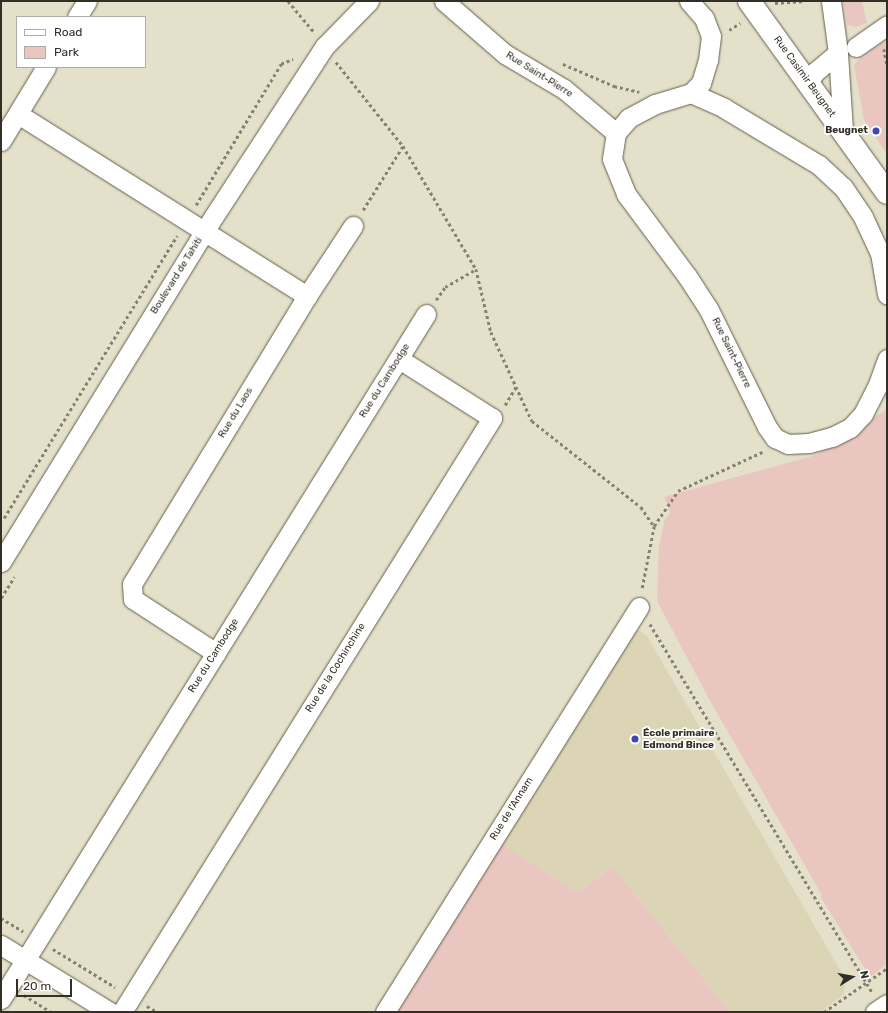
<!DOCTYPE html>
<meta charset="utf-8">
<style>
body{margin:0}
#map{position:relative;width:888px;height:1013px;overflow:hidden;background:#e4e0c9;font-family:Rubik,sans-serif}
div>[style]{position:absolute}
.built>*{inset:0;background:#dbd5b6}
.green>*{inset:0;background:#eac6c0}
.path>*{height:2.5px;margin-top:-1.25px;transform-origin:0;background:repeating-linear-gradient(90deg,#858272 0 3px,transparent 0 6px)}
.roads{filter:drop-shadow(0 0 1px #625e4a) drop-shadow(0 0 1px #625e4a)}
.minor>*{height:19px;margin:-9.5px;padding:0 9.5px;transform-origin:9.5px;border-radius:9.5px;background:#fff}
.secondary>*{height:22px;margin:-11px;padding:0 11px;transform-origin:11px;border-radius:11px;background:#fff}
.dots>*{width:11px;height:11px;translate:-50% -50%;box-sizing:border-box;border:2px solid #fff;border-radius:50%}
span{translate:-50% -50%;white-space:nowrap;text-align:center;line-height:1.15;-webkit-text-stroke:3.5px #fff;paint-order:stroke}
.street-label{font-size:10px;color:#312f26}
.poi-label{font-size:10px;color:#312f26;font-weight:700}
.right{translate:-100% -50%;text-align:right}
.left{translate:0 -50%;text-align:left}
.frame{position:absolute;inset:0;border:2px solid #312f26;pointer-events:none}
.legend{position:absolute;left:16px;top:16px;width:130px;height:52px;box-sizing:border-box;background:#fff;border:1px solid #adaca8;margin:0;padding:5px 7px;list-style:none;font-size:12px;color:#312f26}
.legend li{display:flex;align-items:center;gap:8px;height:20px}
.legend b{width:20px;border:1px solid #adaca8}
.north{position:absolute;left:832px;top:957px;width:40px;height:40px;-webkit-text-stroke:3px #fff;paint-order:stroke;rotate:79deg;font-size:11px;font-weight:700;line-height:16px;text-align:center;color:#312f26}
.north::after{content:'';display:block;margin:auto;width:14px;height:18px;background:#312f26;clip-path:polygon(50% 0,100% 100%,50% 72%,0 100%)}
.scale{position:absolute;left:16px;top:979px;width:56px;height:18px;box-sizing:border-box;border:2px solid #312f26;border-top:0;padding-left:5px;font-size:12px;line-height:14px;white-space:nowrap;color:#312f26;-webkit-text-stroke:3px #fff;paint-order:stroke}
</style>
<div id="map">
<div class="built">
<div style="clip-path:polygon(638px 630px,647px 636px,844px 977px,844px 994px,820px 1012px,730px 1012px,612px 866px,579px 893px,500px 843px,629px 633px)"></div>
</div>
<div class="green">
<div style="clip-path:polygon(843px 1px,862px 1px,867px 23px,856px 27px,847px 25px)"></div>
<div style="clip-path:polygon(887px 39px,887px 154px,864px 120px,854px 65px,860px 58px)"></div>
<div style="clip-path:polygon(887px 409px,887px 964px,870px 977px,820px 896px,822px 895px,709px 699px,657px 601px,659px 546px,665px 519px,670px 513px,664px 497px,816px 455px)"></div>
<div style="clip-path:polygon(500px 843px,579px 893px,612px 866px,730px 1012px,395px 1012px)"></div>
</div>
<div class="path">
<div style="left:288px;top:1px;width:40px;rotate:50deg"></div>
<div style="left:775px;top:3px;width:30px;rotate:-4deg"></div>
<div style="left:729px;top:30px;width:13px;rotate:-32deg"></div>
<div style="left:884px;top:49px;width:15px;rotate:79deg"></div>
<div style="left:336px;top:62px;width:107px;rotate:51.4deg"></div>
<div style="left:403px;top:146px;width:143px;rotate:59.3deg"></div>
<div style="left:476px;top:269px;width:65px;rotate:76.6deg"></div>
<div style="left:491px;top:332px;width:98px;rotate:65.3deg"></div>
<div style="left:532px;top:421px;width:139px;rotate:38.3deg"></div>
<div style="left:641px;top:507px;width:23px;rotate:56deg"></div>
<div style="left:563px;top:64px;width:56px;rotate:23.3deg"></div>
<div style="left:614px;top:86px;width:26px;rotate:13deg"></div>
<div style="left:196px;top:205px;width:165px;rotate:-58.9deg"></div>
<div style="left:281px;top:64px;width:13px;rotate:-23deg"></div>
<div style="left:363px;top:210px;width:75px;rotate:-58deg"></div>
<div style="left:436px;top:300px;width:16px;rotate:-55deg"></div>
<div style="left:445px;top:287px;width:36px;rotate:-30deg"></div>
<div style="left:505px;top:405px;width:21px;rotate:-59deg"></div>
<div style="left:4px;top:518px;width:331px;rotate:-58.5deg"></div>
<div style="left:642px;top:588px;width:63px;rotate:-79deg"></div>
<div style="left:654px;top:526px;width:42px;rotate:-55.6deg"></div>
<div style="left:678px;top:491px;width:93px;rotate:-24.9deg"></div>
<div style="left:1px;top:598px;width:25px;rotate:-58deg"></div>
<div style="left:650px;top:624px;width:430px;rotate:58.9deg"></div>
<div style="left:1px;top:918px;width:26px;rotate:31deg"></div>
<div style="left:53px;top:949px;width:73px;rotate:31.5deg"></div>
<div style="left:24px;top:995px;width:32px;rotate:32deg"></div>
<div style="left:147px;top:1006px;width:13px;rotate:29deg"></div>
<div style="left:824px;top:1012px;width:77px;rotate:-34.9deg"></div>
</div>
<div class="roads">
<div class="minor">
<div style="left:444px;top:1px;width:81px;rotate:41deg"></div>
<div style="left:505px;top:54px;width:69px;rotate:30.7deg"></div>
<div style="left:564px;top:89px;width:68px;rotate:40.2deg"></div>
<div style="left:689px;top:1px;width:23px;rotate:49deg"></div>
<div style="left:704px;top:18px;width:19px;rotate:69deg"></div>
<div style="left:711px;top:36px;width:24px;rotate:97deg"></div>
<div style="left:708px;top:60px;width:24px;rotate:107deg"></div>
<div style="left:701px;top:83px;width:14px;rotate:135deg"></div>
<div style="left:691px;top:93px;width:38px;rotate:163deg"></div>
<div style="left:655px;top:104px;width:30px;rotate:152deg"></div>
<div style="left:629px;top:118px;width:20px;rotate:131deg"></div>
<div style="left:616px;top:133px;width:26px;rotate:99deg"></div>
<div style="left:612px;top:159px;width:38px;rotate:68deg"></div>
<div style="left:626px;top:194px;width:102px;rotate:53.4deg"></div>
<div style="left:687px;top:276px;width:38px;rotate:57deg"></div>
<div style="left:708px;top:308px;width:133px;rotate:63.6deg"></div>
<div style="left:767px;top:427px;width:14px;rotate:54deg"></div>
<div style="left:775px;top:438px;width:14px;rotate:25deg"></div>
<div style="left:788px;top:444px;width:21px;rotate:-3deg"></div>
<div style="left:809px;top:443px;width:24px;rotate:-15deg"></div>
<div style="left:832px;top:437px;width:20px;rotate:-27deg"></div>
<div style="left:850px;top:428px;width:19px;rotate:-47deg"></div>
<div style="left:863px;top:414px;width:30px;rotate:-63deg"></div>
<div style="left:877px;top:387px;width:30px;rotate:-70deg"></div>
<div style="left:831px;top:1px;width:52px;rotate:82.3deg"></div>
<div style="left:838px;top:53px;width:77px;rotate:86.3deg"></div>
<div style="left:77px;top:17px;width:19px;rotate:-58deg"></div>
<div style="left:856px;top:47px;width:38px;rotate:-35deg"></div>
<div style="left:808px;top:83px;width:13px;rotate:-58deg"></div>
<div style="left:815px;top:72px;width:30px;rotate:-40deg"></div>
<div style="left:691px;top:93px;width:36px;rotate:24deg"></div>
<div style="left:724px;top:108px;width:111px;rotate:31deg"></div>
<div style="left:819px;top:165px;width:33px;rotate:43deg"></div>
<div style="left:843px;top:187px;width:36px;rotate:56deg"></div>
<div style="left:863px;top:217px;width:40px;rotate:65deg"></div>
<div style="left:880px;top:253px;width:42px;rotate:80.3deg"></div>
<div style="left:18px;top:114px;width:342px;rotate:32.2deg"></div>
<div style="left:1px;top:141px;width:87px;rotate:-58.7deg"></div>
<div style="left:1px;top:562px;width:406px;rotate:-58.4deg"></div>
<div style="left:214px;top:216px;width:203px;rotate:-56.9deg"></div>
<div style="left:325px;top:46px;width:63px;rotate:-45.6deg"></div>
<div style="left:216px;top:653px;width:99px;rotate:-147deg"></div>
<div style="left:133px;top:599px;width:15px;rotate:-94deg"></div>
<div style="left:132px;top:584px;width:337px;rotate:-58.7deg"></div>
<div style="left:307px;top:296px;width:84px;rotate:-56.7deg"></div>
<div style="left:1px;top:945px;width:128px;rotate:31.6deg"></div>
<div style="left:1px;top:999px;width:806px;rotate:-58.18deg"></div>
<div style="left:122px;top:1012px;width:700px;rotate:-58.08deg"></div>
<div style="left:492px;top:418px;width:110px;rotate:-147.6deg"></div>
<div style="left:385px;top:1012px;width:478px;rotate:-57.9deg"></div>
<div style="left:875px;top:1012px;width:14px;rotate:-34deg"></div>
</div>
<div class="secondary">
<div style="left:749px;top:1px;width:236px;rotate:54.3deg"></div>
</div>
</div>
<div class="dots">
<div style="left:876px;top:131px;background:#3b47bb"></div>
<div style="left:635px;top:739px;background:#3b47bb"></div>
</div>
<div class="street-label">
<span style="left:539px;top:75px;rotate:32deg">Rue Saint-Pierre</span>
<span style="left:804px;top:77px;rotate:54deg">Rue Casimir Beugnet</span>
<span style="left:177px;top:276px;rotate:-58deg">Boulevard de Tahiti</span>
<span style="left:731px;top:353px;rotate:64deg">Rue Saint-Pierre</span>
<span style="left:385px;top:381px;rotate:-58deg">Rue du Cambodge</span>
<span style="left:236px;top:413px;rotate:-59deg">Rue du Laos</span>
<span style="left:214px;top:656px;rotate:-58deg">Rue du Cambodge</span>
<span style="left:336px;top:668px;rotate:-58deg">Rue de la Cochinchine</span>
<span style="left:512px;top:809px;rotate:-58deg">Rue de l'Annam</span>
</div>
<div class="poi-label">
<span class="right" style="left:868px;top:131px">Beugnet</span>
<span class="left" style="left:643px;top:739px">École primaire<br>Edmond Bince</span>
</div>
<div class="frame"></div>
<ul class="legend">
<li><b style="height:5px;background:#fff"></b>Road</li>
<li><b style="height:11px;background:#eac6c0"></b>Park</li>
</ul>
<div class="north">N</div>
<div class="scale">20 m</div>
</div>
